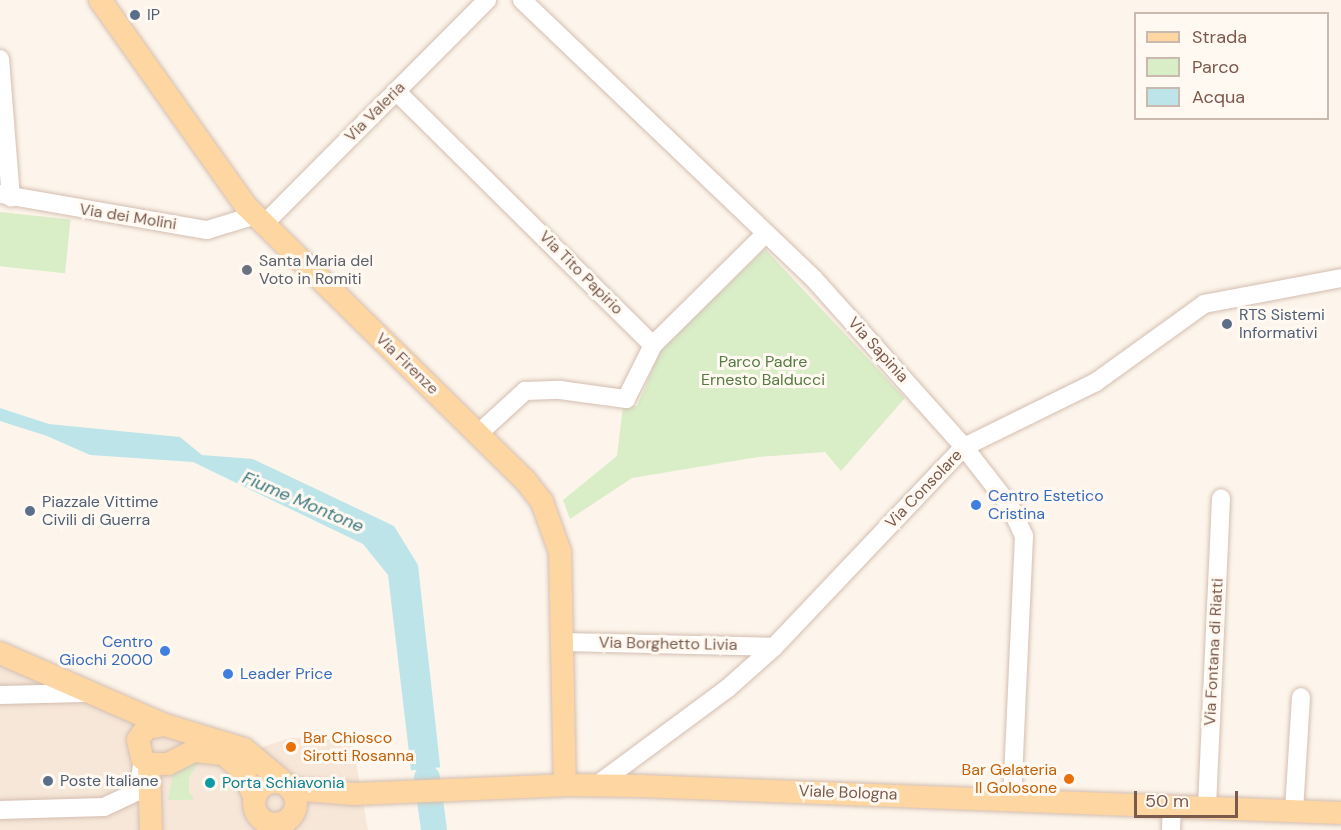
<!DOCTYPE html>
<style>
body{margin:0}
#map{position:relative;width:1341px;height:830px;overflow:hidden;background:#fdf5eb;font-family:"DM Sans",sans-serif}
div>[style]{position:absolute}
.residential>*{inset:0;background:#f6e7d8}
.green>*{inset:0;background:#d9edc7;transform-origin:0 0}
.water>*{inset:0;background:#bde5e9}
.pier>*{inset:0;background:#fdf5eb;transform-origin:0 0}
.river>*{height:26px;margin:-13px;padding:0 13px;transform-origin:13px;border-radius:13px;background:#bde5e9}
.roads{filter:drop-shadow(0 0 2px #d4beb1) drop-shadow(0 0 2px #d4beb1)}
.minor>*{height:18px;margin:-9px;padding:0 9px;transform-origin:9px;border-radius:9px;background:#fff}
.major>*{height:22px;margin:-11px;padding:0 11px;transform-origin:11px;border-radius:11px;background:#fed6a1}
.major>.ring{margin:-11px;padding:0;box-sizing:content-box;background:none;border:22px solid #fed6a1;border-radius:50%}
.dots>*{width:16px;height:16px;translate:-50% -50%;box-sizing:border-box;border:3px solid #fff9f2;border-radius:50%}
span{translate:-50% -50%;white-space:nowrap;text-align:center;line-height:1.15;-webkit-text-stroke:6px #fff9f2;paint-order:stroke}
.service-label{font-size:16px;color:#4e5e75}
.left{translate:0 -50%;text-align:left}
.street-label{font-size:16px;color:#7b594b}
.worship-label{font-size:16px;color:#5b616d}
.park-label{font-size:16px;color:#547b40}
.shop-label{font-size:16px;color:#366cbe}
.right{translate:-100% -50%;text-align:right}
.food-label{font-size:16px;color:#c56008}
.culture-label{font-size:16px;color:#0d838f}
.water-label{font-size:18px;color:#3d7980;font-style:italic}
.legend{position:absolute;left:1134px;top:12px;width:195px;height:108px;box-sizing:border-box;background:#fff9f2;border:2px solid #cab9af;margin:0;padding:8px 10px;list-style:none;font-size:18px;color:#7b594b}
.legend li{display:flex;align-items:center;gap:12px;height:30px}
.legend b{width:30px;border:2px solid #cab9af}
.scale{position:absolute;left:1134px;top:791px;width:104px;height:27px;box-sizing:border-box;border:3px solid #7b594b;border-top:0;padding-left:8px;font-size:18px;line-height:21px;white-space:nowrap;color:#7b594b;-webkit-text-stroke:4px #fff9f2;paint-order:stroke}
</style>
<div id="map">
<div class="residential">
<div style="clip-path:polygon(0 645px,238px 755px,290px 738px,351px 735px,368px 830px,0 830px)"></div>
</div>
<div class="green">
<div style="left:0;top:212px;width:71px;height:54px;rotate:6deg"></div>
<div style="clip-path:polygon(765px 249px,905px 398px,841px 471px,825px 452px,758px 457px,632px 478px,570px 519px,563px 500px,617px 456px,623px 406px,637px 406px,660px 351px)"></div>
<div style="clip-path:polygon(210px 759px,196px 766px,189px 778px,189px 794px,193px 795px,193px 800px,168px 800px,173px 774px,187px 763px)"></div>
</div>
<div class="water">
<div style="clip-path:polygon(0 408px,49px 424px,180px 437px,202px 455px,253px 459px,394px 526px,418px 565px,445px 810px,416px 812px,388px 575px,363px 544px,193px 462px,90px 455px,47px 436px,0 421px)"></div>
</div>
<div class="pier">
<div style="left:443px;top:767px;width:44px;height:35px;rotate:84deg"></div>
</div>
<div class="river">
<div style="left:427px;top:778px;width:52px;rotate:82.3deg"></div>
</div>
<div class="roads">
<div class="minor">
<div style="left:522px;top:0;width:404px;rotate:43.7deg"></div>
<div style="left:814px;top:279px;width:225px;rotate:48.2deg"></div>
<div style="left:964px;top:447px;width:75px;rotate:52.1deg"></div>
<div style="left:1010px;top:506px;width:33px;rotate:65deg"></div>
<div style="left:1024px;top:536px;width:262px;rotate:92.6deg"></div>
<div style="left:0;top:59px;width:139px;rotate:85.5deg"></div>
<div style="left:396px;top:91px;width:361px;rotate:44.7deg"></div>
<div style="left:653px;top:345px;width:158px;rotate:-44.7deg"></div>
<div style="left:0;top:194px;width:210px;rotate:9.9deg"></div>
<div style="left:207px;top:230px;width:51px;rotate:-17deg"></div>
<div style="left:264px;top:224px;width:316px;rotate:-45.1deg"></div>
<div style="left:478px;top:434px;width:64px;rotate:-42.5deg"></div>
<div style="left:525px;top:391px;width:35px;rotate:-2deg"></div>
<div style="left:560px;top:390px;width:67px;rotate:7.8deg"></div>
<div style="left:626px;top:399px;width:60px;rotate:-63.4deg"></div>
<div style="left:561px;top:642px;width:213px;rotate:1.3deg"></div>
<div style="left:0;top:695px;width:85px;rotate:-1.3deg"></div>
<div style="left:597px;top:785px;width:163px;rotate:-36.5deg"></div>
<div style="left:728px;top:688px;width:62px;rotate:-41.7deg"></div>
<div style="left:774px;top:647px;width:276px;rotate:-46.5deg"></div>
<div style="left:964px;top:447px;width:147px;rotate:-26.2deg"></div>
<div style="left:1096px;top:382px;width:133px;rotate:-35.8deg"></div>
<div style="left:1204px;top:304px;width:139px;rotate:-10.7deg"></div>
<div style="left:1207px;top:807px;width:309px;rotate:-87.4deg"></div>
<div style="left:0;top:810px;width:104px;rotate:-1.7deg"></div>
<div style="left:104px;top:807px;width:38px;rotate:-25deg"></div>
<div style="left:138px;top:791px;width:26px;rotate:-81deg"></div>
<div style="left:1294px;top:811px;width:114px;rotate:-86.5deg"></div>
<div style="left:1171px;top:830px;width:25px;rotate:-88deg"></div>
</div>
<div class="major">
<div style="left:100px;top:0;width:252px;rotate:54.7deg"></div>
<div style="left:246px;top:206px;width:391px;rotate:44.5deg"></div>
<div style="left:525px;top:480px;width:28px;rotate:52deg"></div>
<div style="left:542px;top:502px;width:53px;rotate:70.2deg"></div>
<div style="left:560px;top:552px;width:233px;rotate:88.8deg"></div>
<div style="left:0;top:653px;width:180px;rotate:23.6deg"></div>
<div style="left:165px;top:725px;width:83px;rotate:16.9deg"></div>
<div style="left:244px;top:749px;width:56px;rotate:39.9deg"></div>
<div style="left:165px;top:725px;width:19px;rotate:171deg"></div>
<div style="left:146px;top:728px;width:14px;rotate:124deg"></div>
<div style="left:138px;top:740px;width:18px;rotate:77deg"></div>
<div style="left:142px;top:758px;width:9px;rotate:41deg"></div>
<div style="left:149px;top:764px;width:19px"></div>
<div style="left:168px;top:764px;width:29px;rotate:-27deg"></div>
<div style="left:194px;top:751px;width:30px;rotate:6deg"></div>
<div style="left:224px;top:754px;width:24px;rotate:42deg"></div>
<div style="left:242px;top:770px;width:31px;rotate:65deg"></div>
<div style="left:149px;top:764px;width:66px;rotate:88.3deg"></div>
<div class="ring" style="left:254px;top:782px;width:20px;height:20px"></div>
<div style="left:291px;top:789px;width:63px;rotate:4.5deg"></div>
<div style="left:354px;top:794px;width:211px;rotate:-2.4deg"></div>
<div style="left:565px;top:785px;width:75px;rotate:0.8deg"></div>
<div style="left:640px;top:786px;width:702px;rotate:2.21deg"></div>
</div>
</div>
<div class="dots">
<div style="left:135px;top:15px;background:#5c6f8a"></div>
<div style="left:247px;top:270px;background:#6b7280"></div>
<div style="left:1227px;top:324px;background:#5c6f8a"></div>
<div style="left:976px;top:505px;background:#3f7fe0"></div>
<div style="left:30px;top:511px;background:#5c6f8a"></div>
<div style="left:165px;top:651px;background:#3f7fe0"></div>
<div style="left:228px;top:674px;background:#3f7fe0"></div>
<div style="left:291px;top:747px;background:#e8710a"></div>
<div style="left:1069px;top:779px;background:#e8710a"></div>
<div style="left:48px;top:781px;background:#5c6f8a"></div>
<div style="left:210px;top:783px;background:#0f9aa8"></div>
</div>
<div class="service-label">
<span class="left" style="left:147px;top:15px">IP</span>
<span class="left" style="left:1239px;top:324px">RTS Sistemi<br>Informativi</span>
<span class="left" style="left:42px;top:511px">Piazzale Vittime<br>Civili di Guerra</span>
<span class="left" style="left:60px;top:781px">Poste Italiane</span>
</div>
<div class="street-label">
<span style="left:375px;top:112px;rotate:-45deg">Via Valeria</span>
<span style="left:128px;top:217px;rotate:9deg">Via dei Molini</span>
<span style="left:581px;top:273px;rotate:45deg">Via Tito Papirio</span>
<span style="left:878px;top:350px;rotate:48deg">Via Sapinia</span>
<span style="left:407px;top:364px;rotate:44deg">Via Firenze</span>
<span style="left:924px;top:489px;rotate:-46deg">Via Consolare</span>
<span style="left:668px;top:644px;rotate:1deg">Via Borghetto Livia</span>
<span style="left:1214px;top:652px;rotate:-87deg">Via Fontana di Riatti</span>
<span style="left:848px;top:793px;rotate:2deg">Viale Bologna</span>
</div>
<div class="worship-label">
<span class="left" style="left:259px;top:270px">Santa Maria del<br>Voto in Romiti</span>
</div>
<div class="park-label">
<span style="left:763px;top:371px">Parco Padre<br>Ernesto Balducci</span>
</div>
<div class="shop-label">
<span class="left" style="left:988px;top:505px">Centro Estetico<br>Cristina</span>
<span class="right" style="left:153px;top:651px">Centro<br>Giochi 2000</span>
<span class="left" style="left:240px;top:674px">Leader Price</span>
</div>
<div class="food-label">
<span class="left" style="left:303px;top:747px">Bar Chiosco<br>Sirotti Rosanna</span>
<span class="right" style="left:1057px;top:779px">Bar Gelateria<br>Il Golosone</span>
</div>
<div class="culture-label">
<span class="left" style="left:222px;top:783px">Porta Schiavonia</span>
</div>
<div class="water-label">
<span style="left:303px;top:502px;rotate:23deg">Fiume Montone</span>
</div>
<ul class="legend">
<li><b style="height:8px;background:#fed6a1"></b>Strada</li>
<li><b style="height:16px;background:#d9edc7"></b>Parco</li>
<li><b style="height:16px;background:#bde5e9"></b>Acqua</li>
</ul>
<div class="scale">50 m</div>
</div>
